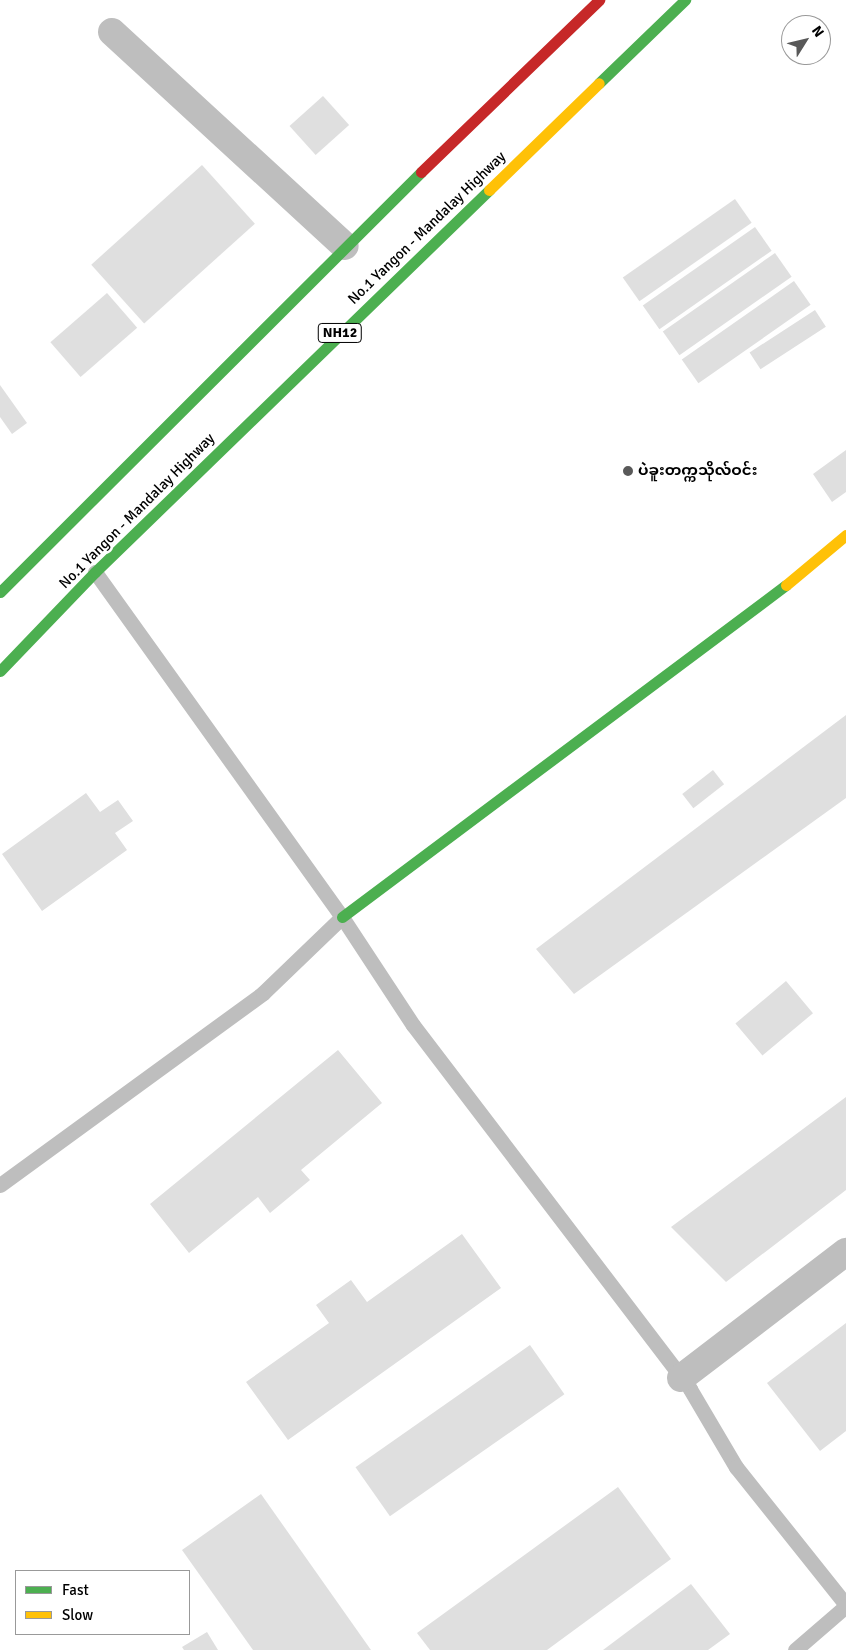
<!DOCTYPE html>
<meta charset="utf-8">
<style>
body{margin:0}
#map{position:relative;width:846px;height:1650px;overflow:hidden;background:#fff;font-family:Signika,"Noto Sans Myanmar",sans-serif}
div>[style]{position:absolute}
.building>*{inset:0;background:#dfdfdf;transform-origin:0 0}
.lane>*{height:15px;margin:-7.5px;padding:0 7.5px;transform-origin:7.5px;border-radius:7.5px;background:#bebebe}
.street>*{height:28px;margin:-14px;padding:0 14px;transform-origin:14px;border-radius:14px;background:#bebebe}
.fast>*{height:11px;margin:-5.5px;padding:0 5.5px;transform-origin:5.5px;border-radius:5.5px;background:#4caf50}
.slow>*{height:11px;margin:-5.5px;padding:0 5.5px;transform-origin:5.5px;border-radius:5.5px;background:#ffc107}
.jam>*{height:11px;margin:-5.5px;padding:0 5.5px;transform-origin:5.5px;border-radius:5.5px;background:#c62828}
.dots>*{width:14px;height:14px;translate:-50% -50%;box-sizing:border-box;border:2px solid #fff;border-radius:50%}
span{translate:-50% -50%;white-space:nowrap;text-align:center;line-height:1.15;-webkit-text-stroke:5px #fff;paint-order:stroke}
.shield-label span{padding:1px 4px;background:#fff;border:1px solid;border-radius:4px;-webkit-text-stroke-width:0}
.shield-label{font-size:14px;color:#000;font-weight:700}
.street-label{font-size:15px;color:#000}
.poi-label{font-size:15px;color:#000;font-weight:700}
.left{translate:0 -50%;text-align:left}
.legend{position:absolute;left:15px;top:1570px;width:175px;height:65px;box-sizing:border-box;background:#fff;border:1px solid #999;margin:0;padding:6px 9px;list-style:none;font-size:15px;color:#000}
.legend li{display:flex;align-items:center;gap:10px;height:25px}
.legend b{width:25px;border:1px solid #999}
.north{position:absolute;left:781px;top:15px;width:50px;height:50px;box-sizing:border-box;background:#fff;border:1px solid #999;border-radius:50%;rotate:54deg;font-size:14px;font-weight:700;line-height:20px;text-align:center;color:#000}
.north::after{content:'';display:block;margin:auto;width:18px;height:22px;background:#595959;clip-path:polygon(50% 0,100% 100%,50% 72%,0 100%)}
</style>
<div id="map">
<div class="building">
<div style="left:323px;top:96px;width:39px;height:45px;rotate:48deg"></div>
<div style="left:202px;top:165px;width:79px;height:149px;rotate:48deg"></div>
<div style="left:735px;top:199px;width:29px;height:137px;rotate:55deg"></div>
<div style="left:755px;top:227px;width:29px;height:137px;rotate:55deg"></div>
<div style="left:775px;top:253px;width:29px;height:137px;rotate:55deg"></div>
<div style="left:794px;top:281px;width:29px;height:137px;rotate:55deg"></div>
<div style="left:107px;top:293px;width:46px;height:75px;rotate:49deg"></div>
<div style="left:815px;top:310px;width:20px;height:78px;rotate:57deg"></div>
<div style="clip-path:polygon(0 385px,27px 423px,12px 434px,0 417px)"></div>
<div style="clip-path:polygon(846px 450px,846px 492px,832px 502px,813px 474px)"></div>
<div style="clip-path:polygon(846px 715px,846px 798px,574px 994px,536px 949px)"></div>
<div style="left:713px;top:770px;width:18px;height:39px;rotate:52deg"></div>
<div style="clip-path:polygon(86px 793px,100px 812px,118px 800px,133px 821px,115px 833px,127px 850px,42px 911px,2px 854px)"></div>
<div style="left:786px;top:981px;width:42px;height:66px;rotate:50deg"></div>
<div style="clip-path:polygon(338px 1050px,382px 1103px,301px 1170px,310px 1180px,270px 1213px,258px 1197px,189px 1253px,150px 1204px)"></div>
<div style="clip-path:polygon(846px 1097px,846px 1190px,726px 1282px,671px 1227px)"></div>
<div style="clip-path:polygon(462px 1234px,501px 1288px,288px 1440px,246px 1382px,329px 1323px,316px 1305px,351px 1280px,367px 1302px)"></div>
<div style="clip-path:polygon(846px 1323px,846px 1431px,820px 1451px,767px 1383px)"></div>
<div style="left:530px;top:1345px;width:60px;height:213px;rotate:55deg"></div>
<div style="clip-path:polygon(618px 1487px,671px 1559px,547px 1650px,430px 1650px,417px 1633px)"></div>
<div style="clip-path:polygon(261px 1494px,371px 1650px,253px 1650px,182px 1550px)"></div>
<div style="clip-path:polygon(691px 1584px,730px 1634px,708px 1650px,603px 1650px)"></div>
<div style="clip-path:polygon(207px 1632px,218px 1650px,184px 1650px,182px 1647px)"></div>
</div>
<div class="lane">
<div style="left:95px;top:572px;width:424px;rotate:54.4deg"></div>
<div style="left:342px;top:917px;width:129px;rotate:56.7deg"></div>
<div style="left:413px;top:1025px;width:457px;rotate:52.7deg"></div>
<div style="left:690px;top:1389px;width:91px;rotate:59.5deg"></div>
<div style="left:736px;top:1467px;width:176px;rotate:51.4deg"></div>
<div style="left:0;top:1185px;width:326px;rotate:-36.1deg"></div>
<div style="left:263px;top:993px;width:110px;rotate:-43.9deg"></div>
<div style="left:795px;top:1650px;width:67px;rotate:-40.8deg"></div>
</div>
<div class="street">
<div style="left:112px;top:32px;width:316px;rotate:42.6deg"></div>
<div style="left:681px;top:1378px;width:208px;rotate:-37.4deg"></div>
</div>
<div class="fast">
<div style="left:599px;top:83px;width:120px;rotate:-44deg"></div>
<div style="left:0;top:592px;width:595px;rotate:-44.93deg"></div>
<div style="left:0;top:671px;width:137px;rotate:-46.2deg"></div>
<div style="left:95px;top:572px;width:549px;rotate:-44.11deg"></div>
<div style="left:342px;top:917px;width:554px;rotate:-36.79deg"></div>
</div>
<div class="slow">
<div style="left:489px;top:190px;width:153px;rotate:-44.2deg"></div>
<div style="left:786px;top:585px;width:78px;rotate:-39.8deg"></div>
</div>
<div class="jam">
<div style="left:421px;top:172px;width:248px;rotate:-44deg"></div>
</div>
<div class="dots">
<div style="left:628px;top:471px;background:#595959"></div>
</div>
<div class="shield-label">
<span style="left:340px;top:333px">NH12</span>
</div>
<div class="street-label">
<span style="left:427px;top:228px;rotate:-44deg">No.1 Yangon - Mandalay Highway</span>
<span style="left:137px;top:511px;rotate:-45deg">No.1 Yangon - Mandalay Highway</span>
</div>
<div class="poi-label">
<span class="left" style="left:638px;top:471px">ပဲခူးတက္ကသိုလ်ဝင်း</span>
</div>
<ul class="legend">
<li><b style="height:6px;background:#4caf50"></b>Fast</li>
<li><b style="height:6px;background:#ffc107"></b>Slow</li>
</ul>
<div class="north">N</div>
</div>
